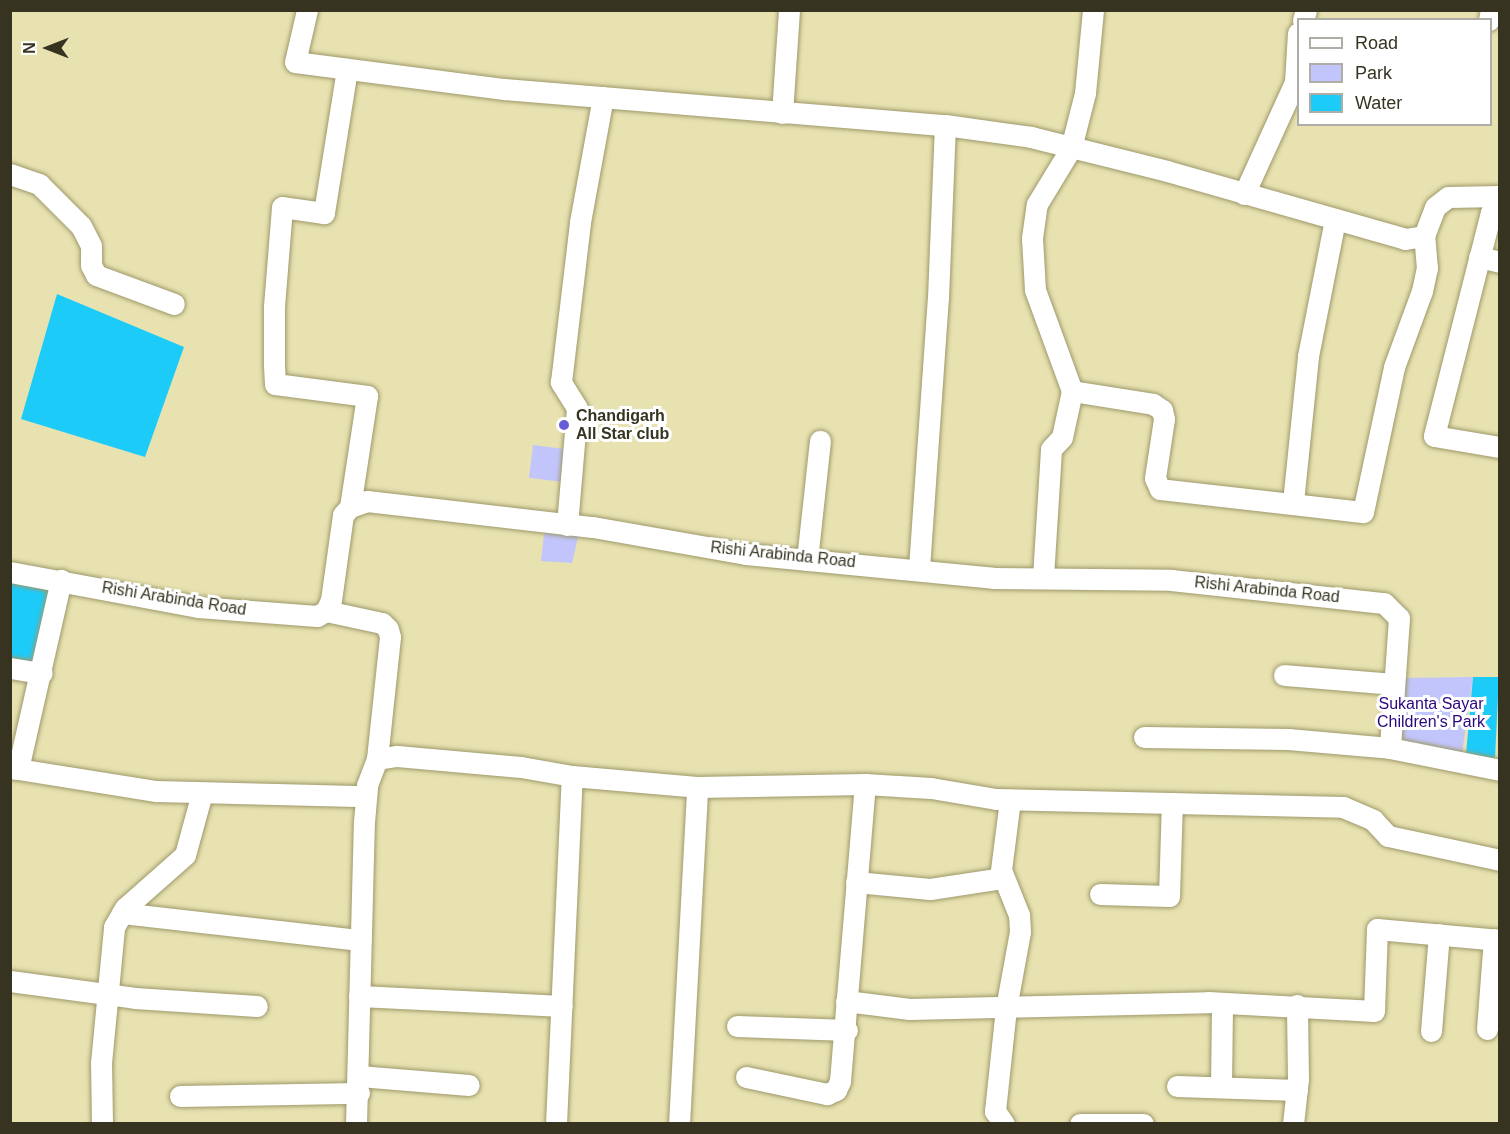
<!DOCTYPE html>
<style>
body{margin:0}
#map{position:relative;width:1510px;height:1134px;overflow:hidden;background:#e8e2b1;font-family:Helvetica,sans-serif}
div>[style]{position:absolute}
.green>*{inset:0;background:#c2c5fb;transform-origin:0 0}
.water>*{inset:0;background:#1dcbf9}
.roads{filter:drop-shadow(0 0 2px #9e996b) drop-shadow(0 0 2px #9e996b)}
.minor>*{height:21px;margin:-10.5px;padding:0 10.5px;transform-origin:10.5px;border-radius:10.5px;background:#fff}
.dots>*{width:16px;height:16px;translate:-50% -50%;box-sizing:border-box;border:3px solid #fff;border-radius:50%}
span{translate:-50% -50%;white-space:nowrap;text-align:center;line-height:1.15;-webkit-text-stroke:6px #fff;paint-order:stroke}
.poi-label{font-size:16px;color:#363420;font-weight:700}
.left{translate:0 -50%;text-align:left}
.street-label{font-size:16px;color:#363420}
.park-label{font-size:16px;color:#2a077e}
.frame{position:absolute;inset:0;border:12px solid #363420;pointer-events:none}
.legend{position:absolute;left:1297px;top:18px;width:195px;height:108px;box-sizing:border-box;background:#fff;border:2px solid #afaea6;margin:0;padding:8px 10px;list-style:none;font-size:18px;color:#363420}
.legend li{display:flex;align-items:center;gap:12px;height:30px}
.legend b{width:30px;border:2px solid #afaea6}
.north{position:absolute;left:18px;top:18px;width:60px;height:60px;-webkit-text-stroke:4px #fff;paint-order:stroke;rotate:270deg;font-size:16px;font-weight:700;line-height:24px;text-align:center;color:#363420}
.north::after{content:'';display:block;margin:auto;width:21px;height:27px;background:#363420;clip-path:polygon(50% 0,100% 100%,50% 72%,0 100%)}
</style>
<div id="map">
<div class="green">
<div style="left:533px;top:445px;width:38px;height:33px;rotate:7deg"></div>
<div style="clip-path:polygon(545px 525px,580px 529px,572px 563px,541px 561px)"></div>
<div style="clip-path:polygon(1473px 677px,1462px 754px,1395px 742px,1397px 678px)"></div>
</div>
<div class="water">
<div style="clip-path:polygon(57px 294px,184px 347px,145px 457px,21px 419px)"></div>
<div style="clip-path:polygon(10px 582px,51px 588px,36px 665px,11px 660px)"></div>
<div style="clip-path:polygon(1473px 677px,1499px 677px,1495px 758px,1466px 754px)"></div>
</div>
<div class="roads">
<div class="minor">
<div style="left:307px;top:10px;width:53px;rotate:103deg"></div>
<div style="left:295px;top:62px;width:211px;rotate:7.4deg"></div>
<div style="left:504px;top:89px;width:442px;rotate:4.7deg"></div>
<div style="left:945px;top:125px;width:87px;rotate:7.9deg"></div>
<div style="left:1031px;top:137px;width:140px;rotate:14deg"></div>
<div style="left:1167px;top:171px;width:248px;rotate:15.9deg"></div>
<div style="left:1405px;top:239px;width:19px;rotate:-9deg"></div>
<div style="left:1424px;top:236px;width:31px;rotate:-69deg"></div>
<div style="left:1435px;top:207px;width:16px;rotate:-38deg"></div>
<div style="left:1448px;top:197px;width:52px;rotate:-1.1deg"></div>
<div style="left:1303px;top:20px;width:10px;rotate:-73deg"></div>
<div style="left:1489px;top:20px;width:10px;rotate:-79deg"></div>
<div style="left:347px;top:69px;width:146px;rotate:99.1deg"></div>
<div style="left:324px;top:213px;width:42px;rotate:-171.9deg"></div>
<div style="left:282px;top:207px;width:99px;rotate:94.6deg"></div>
<div style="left:274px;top:306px;width:59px;rotate:90deg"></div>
<div style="left:274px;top:365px;width:19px;rotate:87deg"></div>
<div style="left:275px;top:384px;width:93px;rotate:7.4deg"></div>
<div style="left:367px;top:396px;width:112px;rotate:98.7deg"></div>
<div style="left:782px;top:113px;width:103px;rotate:-86.1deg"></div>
<div style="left:10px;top:174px;width:31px;rotate:19deg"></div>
<div style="left:39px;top:184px;width:59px;rotate:45deg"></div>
<div style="left:81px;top:226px;width:22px;rotate:63deg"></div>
<div style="left:91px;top:246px;width:19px;rotate:90deg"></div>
<div style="left:91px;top:265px;width:11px;rotate:63deg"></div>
<div style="left:96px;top:275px;width:83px;rotate:20.4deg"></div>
<div style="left:1244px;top:194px;width:123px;rotate:-65.5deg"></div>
<div style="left:1295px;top:82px;width:49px;rotate:-86.5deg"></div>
<div style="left:1500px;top:197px;width:17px;rotate:121deg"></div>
<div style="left:1491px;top:212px;width:231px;rotate:104.3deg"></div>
<div style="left:1434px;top:436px;width:67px;rotate:9.5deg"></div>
<div style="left:1479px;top:257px;width:22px;rotate:13deg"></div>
<div style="left:1072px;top:391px;width:82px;rotate:9.1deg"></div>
<div style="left:1153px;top:404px;width:11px;rotate:34deg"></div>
<div style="left:1162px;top:410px;width:9px;rotate:77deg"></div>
<div style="left:1164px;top:419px;width:60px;rotate:98.7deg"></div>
<div style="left:1155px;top:478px;width:12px;rotate:66deg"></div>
<div style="left:1160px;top:489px;width:204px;rotate:6.5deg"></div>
<div style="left:1363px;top:512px;width:148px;rotate:-77.9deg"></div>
<div style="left:1394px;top:367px;width:81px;rotate:-69.8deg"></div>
<div style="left:1422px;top:291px;width:24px;rotate:-78deg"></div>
<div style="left:1427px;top:268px;width:32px;rotate:-95deg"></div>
<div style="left:1293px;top:502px;width:147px;rotate:-84.1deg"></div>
<div style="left:1308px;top:356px;width:139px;rotate:-78.8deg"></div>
<div style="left:567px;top:525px;width:117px;rotate:-85.1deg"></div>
<div style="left:577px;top:408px;width:31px;rotate:-122deg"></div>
<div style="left:561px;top:382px;width:161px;rotate:-83.2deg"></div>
<div style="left:580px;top:222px;width:127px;rotate:-79.6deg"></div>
<div style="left:807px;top:560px;width:120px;rotate:-83.8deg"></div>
<div style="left:919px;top:568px;width:271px;rotate:-86deg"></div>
<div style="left:938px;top:298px;width:173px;rotate:-87.7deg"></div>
<div style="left:10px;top:572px;width:191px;rotate:10.5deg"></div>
<div style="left:198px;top:607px;width:119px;rotate:4.3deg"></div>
<div style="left:317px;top:616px;width:10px;rotate:-29deg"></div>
<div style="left:326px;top:611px;width:12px;rotate:-66deg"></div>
<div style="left:331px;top:600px;width:86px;rotate:-82deg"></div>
<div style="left:343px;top:515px;width:11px;rotate:-49deg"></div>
<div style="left:350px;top:507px;width:18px;rotate:-19deg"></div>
<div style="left:367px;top:501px;width:227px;rotate:6.6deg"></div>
<div style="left:593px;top:527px;width:155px;rotate:10deg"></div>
<div style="left:746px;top:554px;width:248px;rotate:5.5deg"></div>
<div style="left:993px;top:578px;width:178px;rotate:0.6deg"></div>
<div style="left:1171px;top:580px;width:214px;rotate:6.2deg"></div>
<div style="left:1384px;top:603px;width:21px;rotate:45deg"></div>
<div style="left:1399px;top:618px;width:130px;rotate:94deg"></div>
<div style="left:1390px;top:748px;width:112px;rotate:11.3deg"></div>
<div style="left:1043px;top:577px;width:128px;rotate:-86.4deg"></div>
<div style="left:1051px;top:449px;width:16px;rotate:-47deg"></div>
<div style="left:1062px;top:437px;width:47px;rotate:-77.7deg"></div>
<div style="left:1072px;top:391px;width:108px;rotate:-110.1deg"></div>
<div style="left:1035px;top:290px;width:52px;rotate:-93.3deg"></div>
<div style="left:1032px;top:238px;width:34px;rotate:-82deg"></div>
<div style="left:1037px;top:204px;width:66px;rotate:-58.7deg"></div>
<div style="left:1071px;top:148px;width:57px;rotate:-75.7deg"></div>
<div style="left:1085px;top:93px;width:83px;rotate:-84.5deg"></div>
<div style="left:326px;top:611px;width:57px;rotate:12.1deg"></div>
<div style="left:382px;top:623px;width:8px;rotate:45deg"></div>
<div style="left:388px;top:629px;width:8px;rotate:76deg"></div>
<div style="left:390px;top:637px;width:123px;rotate:96.1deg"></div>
<div style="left:10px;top:668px;width:32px;rotate:9deg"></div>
<div style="left:1284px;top:675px;width:109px;rotate:4.7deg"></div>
<div style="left:1144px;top:737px;width:144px;rotate:0.8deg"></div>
<div style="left:1288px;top:739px;width:102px;rotate:5deg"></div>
<div style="left:10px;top:768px;width:8px;rotate:7deg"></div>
<div style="left:18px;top:769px;width:194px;rotate:-77.2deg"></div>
<div style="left:18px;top:769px;width:140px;rotate:9.1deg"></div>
<div style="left:156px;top:791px;width:210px;rotate:1.4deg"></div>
<div style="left:856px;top:882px;width:74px;rotate:5.4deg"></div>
<div style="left:930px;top:889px;width:74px;rotate:-8.6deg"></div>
<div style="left:1100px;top:894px;width:69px;rotate:1.7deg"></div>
<div style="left:1169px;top:896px;width:93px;rotate:-88.2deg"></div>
<div style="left:122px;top:913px;width:240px;rotate:6.5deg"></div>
<div style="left:10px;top:981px;width:126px;rotate:7.7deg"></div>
<div style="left:135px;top:998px;width:122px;rotate:3.8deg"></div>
<div style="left:359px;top:996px;width:203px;rotate:2.8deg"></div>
<div style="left:846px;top:1001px;width:64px;rotate:7.2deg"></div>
<div style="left:909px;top:1009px;width:299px;rotate:-1.3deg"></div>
<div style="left:1208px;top:1002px;width:166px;rotate:3.1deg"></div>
<div style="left:1374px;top:1011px;width:82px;rotate:-87.9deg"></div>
<div style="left:1377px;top:929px;width:123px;rotate:5.1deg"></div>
<div style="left:737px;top:1026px;width:110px;rotate:2.1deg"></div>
<div style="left:1487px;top:1029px;width:90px;rotate:-85.6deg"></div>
<div style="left:1431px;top:1031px;width:97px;rotate:-85.3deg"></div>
<div style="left:359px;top:1076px;width:110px;rotate:4.7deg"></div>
<div style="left:746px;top:1077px;width:83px;rotate:11.9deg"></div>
<div style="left:827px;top:1094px;width:10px;rotate:-24deg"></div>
<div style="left:836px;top:1090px;width:10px;rotate:-66deg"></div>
<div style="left:840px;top:1081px;width:298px;rotate:-85.2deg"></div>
<div style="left:1177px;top:1086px;width:120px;rotate:1.9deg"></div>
<div style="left:1221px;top:1087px;width:84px;rotate:-89.3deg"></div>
<div style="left:180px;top:1096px;width:179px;rotate:-1deg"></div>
<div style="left:102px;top:1124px;width:61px;rotate:-90.9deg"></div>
<div style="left:101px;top:1063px;width:137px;rotate:-84.5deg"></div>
<div style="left:114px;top:927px;width:22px;rotate:-60deg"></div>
<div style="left:125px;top:908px;width:80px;rotate:-41.5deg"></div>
<div style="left:185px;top:855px;width:64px;rotate:-74.7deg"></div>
<div style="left:356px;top:1124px;width:302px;rotate:-88.5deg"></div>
<div style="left:364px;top:822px;width:37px;rotate:-85deg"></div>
<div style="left:367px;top:785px;width:28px;rotate:-69deg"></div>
<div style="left:377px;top:759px;width:20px;rotate:-9deg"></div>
<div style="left:397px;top:756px;width:124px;rotate:5.1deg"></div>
<div style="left:521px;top:767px;width:52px;rotate:10deg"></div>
<div style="left:572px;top:776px;width:125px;rotate:5deg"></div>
<div style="left:697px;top:787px;width:168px;rotate:-1deg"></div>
<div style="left:865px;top:784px;width:66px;rotate:3.5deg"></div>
<div style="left:931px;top:788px;width:66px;rotate:9.6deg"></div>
<div style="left:996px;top:799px;width:347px;rotate:1.3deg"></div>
<div style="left:1343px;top:807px;width:33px;rotate:23deg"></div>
<div style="left:1373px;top:820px;width:22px;rotate:47deg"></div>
<div style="left:1388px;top:836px;width:115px;rotate:12.1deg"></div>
<div style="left:556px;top:1124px;width:348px;rotate:-87.4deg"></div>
<div style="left:679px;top:1124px;width:337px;rotate:-86.9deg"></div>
<div style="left:1004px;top:1124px;width:16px;rotate:-125deg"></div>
<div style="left:995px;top:1111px;width:104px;rotate:-83.9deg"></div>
<div style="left:1006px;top:1008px;width:77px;rotate:-79.6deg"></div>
<div style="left:1020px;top:932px;width:17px;rotate:-93deg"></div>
<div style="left:1019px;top:915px;width:48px;rotate:-111.8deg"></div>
<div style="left:1001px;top:870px;width:71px;rotate:-82.7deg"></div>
<div style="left:1080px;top:1124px;width:63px"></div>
<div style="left:1293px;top:1124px;width:45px;rotate:-83.7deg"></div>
<div style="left:1298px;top:1079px;width:74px;rotate:-90.8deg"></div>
</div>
</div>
<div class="dots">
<div style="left:564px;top:425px;background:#675dd7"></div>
</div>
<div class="poi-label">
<span class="left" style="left:576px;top:425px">Chandigarh<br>All Star club</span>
</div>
<div class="street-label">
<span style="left:783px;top:555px;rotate:6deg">Rishi Arabinda Road</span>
<span style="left:1267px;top:590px;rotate:6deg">Rishi Arabinda Road</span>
<span style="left:174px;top:599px;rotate:9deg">Rishi Arabinda Road</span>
</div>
<div class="park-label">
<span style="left:1431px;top:713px">Sukanta Sayar<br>Children's Park</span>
</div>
<div class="frame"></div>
<ul class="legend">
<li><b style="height:8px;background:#fff"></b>Road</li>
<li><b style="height:16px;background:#c2c5fb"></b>Park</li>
<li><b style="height:16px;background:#1dcbf9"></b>Water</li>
</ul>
<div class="north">N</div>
</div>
